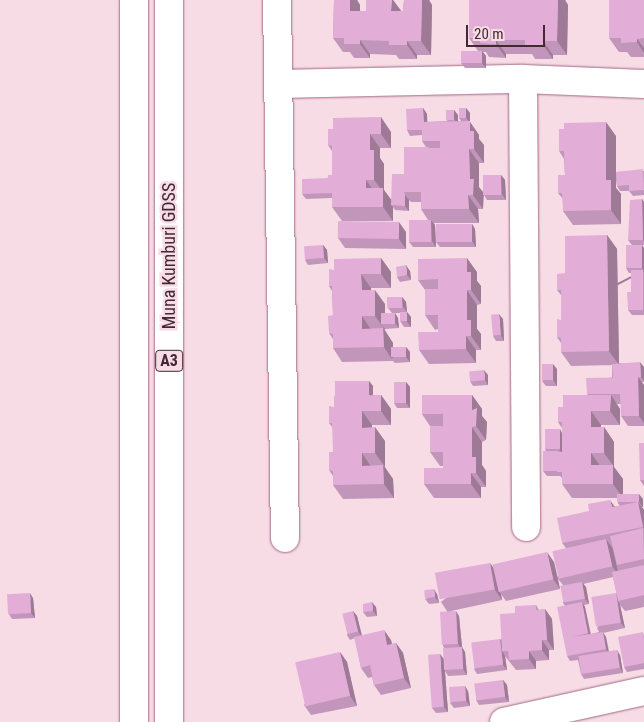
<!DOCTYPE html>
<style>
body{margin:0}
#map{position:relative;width:644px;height:722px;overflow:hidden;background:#f7dce6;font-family:"Roboto Condensed",sans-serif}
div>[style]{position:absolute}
.roads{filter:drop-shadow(0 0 1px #a36881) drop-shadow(0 0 1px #a36881)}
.minor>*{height:28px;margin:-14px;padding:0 14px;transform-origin:14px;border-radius:14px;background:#fff}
.trunk>*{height:28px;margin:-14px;padding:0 14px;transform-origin:14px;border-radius:14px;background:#fff}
.wall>*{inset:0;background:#c296ba}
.shaded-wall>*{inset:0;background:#9e7a97;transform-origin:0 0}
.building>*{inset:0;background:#e2aed8;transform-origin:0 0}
span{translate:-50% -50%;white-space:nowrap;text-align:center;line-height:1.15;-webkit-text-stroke:5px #f7dce6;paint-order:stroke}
.shield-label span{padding:1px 4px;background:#f7dce6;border:1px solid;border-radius:4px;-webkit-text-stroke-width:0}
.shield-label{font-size:16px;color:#412832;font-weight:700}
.street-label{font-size:18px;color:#412832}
.scale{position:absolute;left:466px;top:25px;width:79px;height:22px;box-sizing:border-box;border:2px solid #412832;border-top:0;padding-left:6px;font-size:15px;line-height:18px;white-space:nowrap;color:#412832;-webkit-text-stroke:4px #f7dce6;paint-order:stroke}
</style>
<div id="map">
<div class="roads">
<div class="minor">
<div style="left:277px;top:0;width:538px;rotate:89.15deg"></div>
<div style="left:523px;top:79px;width:448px;rotate:89.6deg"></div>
<div style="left:278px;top:84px;width:245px;rotate:-1.2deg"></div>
<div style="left:523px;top:79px;width:121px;rotate:2.4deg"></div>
<div style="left:504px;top:722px;width:143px;rotate:-12.5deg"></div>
</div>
<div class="trunk">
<div style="left:134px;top:0;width:722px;rotate:90deg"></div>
<div style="left:169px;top:722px;width:722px;rotate:-90deg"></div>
</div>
</div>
<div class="wall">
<div style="clip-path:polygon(334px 0,357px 0,360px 5px,360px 11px,366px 11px,393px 0,401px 11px,403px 11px,404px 0,429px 0,432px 5px,431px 55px,417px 55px,417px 59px,399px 59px,396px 55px,370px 54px,370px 58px,354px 58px,350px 52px,343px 52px,333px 38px)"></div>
<div style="clip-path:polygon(469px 0,565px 0,568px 5px,567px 55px,553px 55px,553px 59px,535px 59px,532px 54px,506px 54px,506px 58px,489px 57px,486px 52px,483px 52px,486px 56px,486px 68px,465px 68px,461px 63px,478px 51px,469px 38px)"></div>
<div style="clip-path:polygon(644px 0,644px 57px,631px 57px,627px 52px,619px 52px,609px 38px)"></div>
<div style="clip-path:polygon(423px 108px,427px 114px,427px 122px,448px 121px,446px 120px,454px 110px,458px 115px,458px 121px,461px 121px,459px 118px,466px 108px,470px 113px,470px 122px,479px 135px,479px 139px,484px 145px,484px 163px,479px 163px,479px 187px,483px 209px,478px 209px,479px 223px,434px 223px,435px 225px,436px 247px,413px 247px,409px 242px,428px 220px,421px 209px,421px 202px,411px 202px,409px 200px,409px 211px,395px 210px,393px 207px,393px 221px,342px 221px,332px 207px,332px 198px,306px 199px,302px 194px,332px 175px,332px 151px,328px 145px,328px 129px,391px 132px,391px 148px,380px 148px,380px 158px,384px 164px,384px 190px,391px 200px,404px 174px,426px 147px,422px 141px,422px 135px,410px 136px,407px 130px)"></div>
<div style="clip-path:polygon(616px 136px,616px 172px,644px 171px,644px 195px,633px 196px,629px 191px,620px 191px,617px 186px,616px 179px,616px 188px,621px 194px,621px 224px,573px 225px,563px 211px,563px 199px,558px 193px,565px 175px,564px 159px,559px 151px)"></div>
<div style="clip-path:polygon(501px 175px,505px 180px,506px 200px,487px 200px,484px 195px)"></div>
<div style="clip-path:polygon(642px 199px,644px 202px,644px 245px,642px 245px,644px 248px,644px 315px,632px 315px,628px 310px,631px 292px,631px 273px,629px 273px,626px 268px,632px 245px,628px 240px)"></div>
<div style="clip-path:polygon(472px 224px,475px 229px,476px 247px,440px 247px,436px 242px)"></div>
<div style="clip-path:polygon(406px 232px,406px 249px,345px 248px,338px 238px)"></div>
<div style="clip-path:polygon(evenodd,607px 235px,617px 249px,619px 363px,644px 367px,644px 382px,642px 382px,644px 385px,644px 426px,628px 426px,621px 416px,621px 404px,617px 404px,620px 409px,620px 425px,601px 425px,601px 427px,604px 427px,614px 442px,614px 467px,623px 479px,623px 495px,643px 499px,643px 507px,642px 507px,644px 511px,644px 607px,625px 611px,620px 605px,625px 628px,603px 633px,606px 637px,609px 651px,620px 655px,623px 673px,584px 679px,581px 674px,578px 660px,570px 661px,567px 656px,565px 606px,563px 603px,563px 585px,557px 578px,566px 548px,562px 543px,615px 506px,620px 506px,618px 503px,618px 498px,572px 498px,562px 484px,562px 478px,560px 476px,547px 476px,543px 471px,546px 451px,545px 449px,562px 433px,562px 428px,558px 422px,563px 407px,588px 395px,587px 394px,612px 377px,612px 365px,571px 366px,561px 352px,561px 343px,557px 337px,561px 320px,561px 295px,557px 290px,565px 273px,607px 235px,613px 577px,617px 595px,597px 628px,599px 632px,591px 634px,585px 607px,584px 605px,589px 604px,586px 587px,583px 584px,613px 577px)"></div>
<div style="clip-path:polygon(323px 245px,327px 250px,328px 263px,308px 265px,305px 260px)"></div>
<div style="clip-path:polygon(381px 258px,391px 272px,391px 288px,371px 288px,371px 290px,385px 304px,385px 313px,392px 313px,388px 308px,402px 297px,406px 302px,407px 312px,411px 317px,411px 327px,404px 327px,400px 321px,400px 313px,395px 313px,398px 318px,399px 328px,385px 329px,385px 330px,393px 343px,393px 347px,406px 347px,410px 352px,410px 362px,395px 363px,393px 361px,342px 362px,333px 348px,333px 339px,329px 333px,333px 315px,332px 291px,329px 286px,334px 270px)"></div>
<div style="clip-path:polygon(410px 271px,411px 280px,400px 282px,397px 277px)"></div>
<div style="clip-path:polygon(477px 272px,477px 281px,481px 286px,481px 304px,477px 305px,477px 329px,481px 334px,481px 350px,476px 350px,476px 363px,429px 364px,419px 350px,438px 332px,438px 329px,435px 330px,425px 315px,425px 290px,418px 280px)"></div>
<div style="clip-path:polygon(503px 319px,504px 341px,496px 341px,493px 336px)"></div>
<div style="clip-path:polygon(557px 369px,557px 386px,546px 386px,542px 381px)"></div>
<div style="clip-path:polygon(488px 375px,488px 385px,473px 386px,470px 381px)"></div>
<div style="clip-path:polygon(369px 381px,373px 386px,373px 395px,381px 395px,391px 409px,391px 425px,372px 425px,372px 427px,385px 441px,385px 467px,393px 479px,394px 498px,343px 499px,333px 485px,333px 476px,329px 470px,333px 452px,333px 428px,329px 423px,334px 407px)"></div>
<div style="clip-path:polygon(406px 382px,410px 387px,410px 408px,397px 408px,394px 403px)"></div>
<div style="clip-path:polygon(472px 395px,482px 409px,482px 416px,487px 422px,486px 440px,482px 442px,482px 465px,486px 471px,486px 487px,481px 487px,481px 498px,434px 498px,424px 484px,443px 468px,443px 466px,440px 466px,430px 452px,430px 426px,422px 414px)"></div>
<div style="clip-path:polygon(644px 443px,644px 486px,640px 480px)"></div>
<div style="clip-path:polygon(554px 562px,560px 589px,506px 601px,501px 594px,502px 600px,451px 611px,459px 616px,462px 647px,465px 652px,467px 675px,448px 676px,445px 671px,448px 712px,436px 713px,432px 708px,444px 659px,445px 649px,443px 646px,447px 611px,441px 602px,490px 563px,493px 568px)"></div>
<div style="clip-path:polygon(437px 594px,439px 603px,429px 604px,425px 599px)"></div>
<div style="clip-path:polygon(33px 598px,35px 618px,12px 619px,9px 614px)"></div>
<div style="clip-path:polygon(536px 605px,539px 610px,545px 609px,552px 619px,554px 650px,549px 650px,549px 660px,536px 661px,536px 669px,516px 670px,505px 656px,507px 670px,477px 674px,474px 669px,500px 639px,501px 640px,515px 613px)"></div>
<div style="clip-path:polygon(376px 607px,377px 616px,367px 617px,363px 612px)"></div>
<div style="clip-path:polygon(353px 611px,357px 616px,362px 635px,391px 640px,392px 644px,396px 643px,403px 653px,411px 688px,381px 695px,374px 685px,372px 677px,368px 678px,361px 668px,355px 638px,350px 640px,347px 635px)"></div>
<div style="clip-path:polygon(644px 634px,644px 669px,627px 672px,624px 667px)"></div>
<div style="clip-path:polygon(340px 652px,347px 662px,357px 706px,311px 715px,304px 705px)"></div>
<div style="clip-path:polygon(503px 680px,507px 685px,509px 702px,479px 705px,476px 700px)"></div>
<div style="clip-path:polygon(468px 691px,470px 706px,454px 708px,450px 703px)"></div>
</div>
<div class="shaded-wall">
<div style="clip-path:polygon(350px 0,357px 0,360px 5px,360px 25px,350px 11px)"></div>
<div style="clip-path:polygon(392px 0,393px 0,402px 12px,391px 11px)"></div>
<div style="clip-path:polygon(422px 0,429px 0,432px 5px,431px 55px,421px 41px)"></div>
<div style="clip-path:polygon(558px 0,565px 0,568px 5px,567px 55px,557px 41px)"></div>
<div style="clip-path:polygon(637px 39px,644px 48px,644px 53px,637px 42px)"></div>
<div style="clip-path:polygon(360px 40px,370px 54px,370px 58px,360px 44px)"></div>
<div style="clip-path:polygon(496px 40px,506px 54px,506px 58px,496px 44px)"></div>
<div style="clip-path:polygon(407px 41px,417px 55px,417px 59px,407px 45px)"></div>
<div style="clip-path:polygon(543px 41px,553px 55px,553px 59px,543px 45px)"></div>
<div style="clip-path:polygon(482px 51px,486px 56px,486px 68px,482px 63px)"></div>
<div style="clip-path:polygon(423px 108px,427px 114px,428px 135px,424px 130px)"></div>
<div style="clip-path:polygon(466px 108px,470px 113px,470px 122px,479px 135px,479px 139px,484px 145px,484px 163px,474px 149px,470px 131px,470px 122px,466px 118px)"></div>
<div style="clip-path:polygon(454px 110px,458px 115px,458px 125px,454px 119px)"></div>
<div style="clip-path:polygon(381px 117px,391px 132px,391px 148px,381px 134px)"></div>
<div style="clip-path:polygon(606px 122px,616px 136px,616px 188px,621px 194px,621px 224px,611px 210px,606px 180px)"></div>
<div style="clip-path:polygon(370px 134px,380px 148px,380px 158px,384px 164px,384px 190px,393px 202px,391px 205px,393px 207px,393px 221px,383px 207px,383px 192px,374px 180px,370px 150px)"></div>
<div style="clip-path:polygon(469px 149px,479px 163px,479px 187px,484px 193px,483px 209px,473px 195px,470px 179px)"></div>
<div style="clip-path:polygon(501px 175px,505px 180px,506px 200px,502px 194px)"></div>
<div style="clip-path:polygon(366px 180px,376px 194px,366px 188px)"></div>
<div style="clip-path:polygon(405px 195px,409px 200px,409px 211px,405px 206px)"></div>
<div style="clip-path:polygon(468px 195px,478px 209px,479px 223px,469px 209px)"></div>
<div style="clip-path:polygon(642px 199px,644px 202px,644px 241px,643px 240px)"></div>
<div style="clip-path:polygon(431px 220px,435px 225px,436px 247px,432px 241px)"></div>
<div style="clip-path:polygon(399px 222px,406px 232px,406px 249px,399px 239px)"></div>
<div style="clip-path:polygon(472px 224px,475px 229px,476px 247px,472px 241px)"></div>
<div style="clip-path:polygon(607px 235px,617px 249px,619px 365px,609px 351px)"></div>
<div style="clip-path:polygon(323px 245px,327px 250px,328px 263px,324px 258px)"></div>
<div style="clip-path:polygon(642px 245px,644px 248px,644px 271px,642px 268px)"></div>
<div style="clip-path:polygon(381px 258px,391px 272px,391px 288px,381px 274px)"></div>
<div style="clip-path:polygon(467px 258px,477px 272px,477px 281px,481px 286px,481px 304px,471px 290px,467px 272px)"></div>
<div style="clip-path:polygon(406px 265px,410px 271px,411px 280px,407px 275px)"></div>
<div style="left:643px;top:270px;width:2px;height:40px;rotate:63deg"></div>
<div style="clip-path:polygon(361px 274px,371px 288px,371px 305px,362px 290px)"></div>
<div style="clip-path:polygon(375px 290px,385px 304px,385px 323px,381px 324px,385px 329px,385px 330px,375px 316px)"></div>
<div style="clip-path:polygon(467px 290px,477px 305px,477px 329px,481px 334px,481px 350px,471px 336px,467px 320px)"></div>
<div style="clip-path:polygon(402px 297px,406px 302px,407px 312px,403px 307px)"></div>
<div style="clip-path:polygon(407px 312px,411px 317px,411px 327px,407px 322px)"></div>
<div style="clip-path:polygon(395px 313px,398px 318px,399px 328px,395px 323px)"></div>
<div style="clip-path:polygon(499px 314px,503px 319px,504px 341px,501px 335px)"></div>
<div style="clip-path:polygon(362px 316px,372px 331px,362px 329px)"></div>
<div style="clip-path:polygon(383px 328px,393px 343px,393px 358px,391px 358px,384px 347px)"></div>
<div style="clip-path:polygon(466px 336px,476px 350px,476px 363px,466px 349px)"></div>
<div style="clip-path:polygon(406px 347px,410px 352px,410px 362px,406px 357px)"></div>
<div style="clip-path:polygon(640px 362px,644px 367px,644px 381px,641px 377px)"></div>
<div style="clip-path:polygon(553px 364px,557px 369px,557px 386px,553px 380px)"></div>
<div style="clip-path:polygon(484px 370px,488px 375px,488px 385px,485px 380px)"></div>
<div style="clip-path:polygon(638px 377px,644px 385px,644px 423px,639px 416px)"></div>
<div style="clip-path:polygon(369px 381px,373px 386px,373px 403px,369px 398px)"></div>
<div style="clip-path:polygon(406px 382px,410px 387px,410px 408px,406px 403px)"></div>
<div style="clip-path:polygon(381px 395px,391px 409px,391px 425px,381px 411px)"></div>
<div style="clip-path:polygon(472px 395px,482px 409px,482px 416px,487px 422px,486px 440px,476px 426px,472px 410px)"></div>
<div style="clip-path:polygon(611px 395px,620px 409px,620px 425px,610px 411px)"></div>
<div style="clip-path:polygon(362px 411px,372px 425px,372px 442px,362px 428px)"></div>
<div style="clip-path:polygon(591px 411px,601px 425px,601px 442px,591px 427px)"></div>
<div style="clip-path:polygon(375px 427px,385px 441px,385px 467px,375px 453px)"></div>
<div style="clip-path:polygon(472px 427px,482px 442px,482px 465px,486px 471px,486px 487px,476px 473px,472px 457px)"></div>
<div style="clip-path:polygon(604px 427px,614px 442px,614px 467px,623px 479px,623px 498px,613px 484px,613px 465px,604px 453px)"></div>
<div style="clip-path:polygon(560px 429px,563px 435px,563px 454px,559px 449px)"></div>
<div style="clip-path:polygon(362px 453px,372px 468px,362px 466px)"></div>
<div style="clip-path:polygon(591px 453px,601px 467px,591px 465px)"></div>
<div style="clip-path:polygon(383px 465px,393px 479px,394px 498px,384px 484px)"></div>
<div style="clip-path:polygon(471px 473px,481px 487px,481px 498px,471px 484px)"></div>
<div style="clip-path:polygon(639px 494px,643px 499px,643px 507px,639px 502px)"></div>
<div style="clip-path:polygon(610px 500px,617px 510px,612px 507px)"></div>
<div style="clip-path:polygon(638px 502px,644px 510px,644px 528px,643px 527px)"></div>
<div style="clip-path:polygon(606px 539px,613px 549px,619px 576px,612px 566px)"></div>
<div style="clip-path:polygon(547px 552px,554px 562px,560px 589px,553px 579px)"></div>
<div style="clip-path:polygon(490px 563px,497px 573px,499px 591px,501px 594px,502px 600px,495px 590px)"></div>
<div style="clip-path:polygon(582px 582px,586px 587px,589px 604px,585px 599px)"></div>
<div style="clip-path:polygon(434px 589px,437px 594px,439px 603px,435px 597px)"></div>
<div style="clip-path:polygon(30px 593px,33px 598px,35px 618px,31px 613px)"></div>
<div style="clip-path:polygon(616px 593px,619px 598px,618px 601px,620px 605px,625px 628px,621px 623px)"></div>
<div style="clip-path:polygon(372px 602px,376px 607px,377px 616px,373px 611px)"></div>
<div style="clip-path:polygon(582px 602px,585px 607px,591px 638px,588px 633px)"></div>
<div style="clip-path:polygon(545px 609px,552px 619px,554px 650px,547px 640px)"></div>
<div style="clip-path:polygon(353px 611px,357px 616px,362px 637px,358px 631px)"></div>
<div style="clip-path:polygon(456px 611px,459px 616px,462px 647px,465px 652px,467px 675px,463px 669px,462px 649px,458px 644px)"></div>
<div style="clip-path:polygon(384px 630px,391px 640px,394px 655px,387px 645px)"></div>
<div style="clip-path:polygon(603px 632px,606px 637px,609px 655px,606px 649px)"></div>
<div style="clip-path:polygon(500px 639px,504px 644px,502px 651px,505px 656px,507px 670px,503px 665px)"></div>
<div style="clip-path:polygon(542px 640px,549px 650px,549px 660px,542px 650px)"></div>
<div style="clip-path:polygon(396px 643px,403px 653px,411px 688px,404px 678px)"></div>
<div style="clip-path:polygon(617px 650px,620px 655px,623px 673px,620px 668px)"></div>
<div style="clip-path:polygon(529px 651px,536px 661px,536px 669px,529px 659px)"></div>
<div style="clip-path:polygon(340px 652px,347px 662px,357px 706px,350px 696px)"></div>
<div style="clip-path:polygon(440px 654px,444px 659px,448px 712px,444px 707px)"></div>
<div style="clip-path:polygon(503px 680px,507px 685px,509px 702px,505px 697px)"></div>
<div style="clip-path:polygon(465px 686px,468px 691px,470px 706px,466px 701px)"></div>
</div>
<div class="building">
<div style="clip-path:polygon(334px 0,350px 0,350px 11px,366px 11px,366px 0,392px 0,391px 11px,403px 11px,404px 0,422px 0,421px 41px,407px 41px,407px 45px,389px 45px,389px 41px,360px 40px,360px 44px,344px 44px,344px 38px,333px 38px)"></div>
<div style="clip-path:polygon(469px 0,558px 0,557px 41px,543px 41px,543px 45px,525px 45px,525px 40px,496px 40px,496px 44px,480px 43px,480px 38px,469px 38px)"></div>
<div style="clip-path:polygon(609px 0,644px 0,644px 38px,637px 39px,637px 42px,621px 43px,621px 38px,609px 38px)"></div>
<div style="left:461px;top:51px;width:21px;height:12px"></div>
<div style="clip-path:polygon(423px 108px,424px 122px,422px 122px,422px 130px,407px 130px,406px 109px)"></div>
<div style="left:459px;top:108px;width:7px;height:10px"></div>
<div style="left:446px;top:110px;width:8px;height:10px"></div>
<div style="clip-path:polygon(381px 117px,381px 134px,370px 134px,370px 150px,374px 150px,374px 180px,366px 180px,366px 188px,383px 188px,383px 207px,332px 207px,332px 193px,328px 193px,328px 175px,332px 175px,332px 146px,328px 145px,328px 129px,333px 129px,333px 118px)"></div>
<div style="clip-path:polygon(470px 121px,470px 131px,474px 131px,474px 149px,469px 149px,470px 179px,474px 179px,473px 195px,468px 195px,469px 209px,421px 209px,421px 190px,428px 190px,428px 148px,440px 148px,440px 141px,422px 141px,422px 122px)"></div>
<div style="clip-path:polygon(606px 122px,606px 180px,611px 180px,611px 210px,563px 211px,562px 193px,558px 193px,558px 175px,565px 175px,564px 151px,559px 151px,559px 129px,564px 129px,564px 123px)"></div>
<div style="clip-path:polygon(404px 147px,429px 147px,429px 148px,428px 148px,428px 190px,421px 190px,421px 192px,404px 192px)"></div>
<div style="clip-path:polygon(643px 169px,644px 190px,629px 191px,629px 185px,617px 186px,616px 172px)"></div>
<div style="clip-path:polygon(392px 174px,404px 174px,404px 192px,405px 195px,405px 206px,391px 205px)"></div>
<div style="left:483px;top:175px;width:18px;height:20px"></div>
<div style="clip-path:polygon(328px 178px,328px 193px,331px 193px,302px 194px,302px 179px)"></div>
<div style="clip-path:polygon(642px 199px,643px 240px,628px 240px,630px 200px)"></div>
<div style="left:409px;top:220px;width:22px;height:22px"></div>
<div style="left:338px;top:221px;width:61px;height:17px;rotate:1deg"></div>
<div style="left:436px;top:224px;width:36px;height:18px"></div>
<div style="clip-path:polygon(607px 235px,609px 351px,561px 352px,561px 338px,557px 337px,557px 319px,561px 320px,561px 290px,557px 290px,557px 274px,565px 273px,565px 236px)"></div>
<div style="left:323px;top:245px;width:13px;height:19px;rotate:86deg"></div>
<div style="left:626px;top:245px;width:16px;height:23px"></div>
<div style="clip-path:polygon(381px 258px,381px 274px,361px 274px,362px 290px,375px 290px,375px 316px,362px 316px,362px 329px,383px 328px,384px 347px,333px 348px,333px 334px,329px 333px,328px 316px,333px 315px,332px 286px,329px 286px,329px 269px,334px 270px,334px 259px)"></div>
<div style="clip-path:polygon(467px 258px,467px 272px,471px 272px,471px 290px,467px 290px,467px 320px,471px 320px,471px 336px,466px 336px,466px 349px,419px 350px,418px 332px,438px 332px,438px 315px,425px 315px,425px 289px,438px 289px,438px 279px,418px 280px,418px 259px)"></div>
<div style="clip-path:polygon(406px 265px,407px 275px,397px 277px,396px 267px)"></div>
<div style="clip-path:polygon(631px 270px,643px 270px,643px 310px,628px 310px,627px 292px,631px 292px)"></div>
<div style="left:387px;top:297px;width:15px;height:11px"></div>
<div style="left:400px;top:312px;width:7px;height:9px"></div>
<div style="left:381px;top:313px;width:14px;height:11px"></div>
<div style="left:499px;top:314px;width:21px;height:8px;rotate:85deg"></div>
<div style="left:406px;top:347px;width:10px;height:15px;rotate:90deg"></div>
<div style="left:640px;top:362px;width:15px;height:28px;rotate:86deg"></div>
<div style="left:553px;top:364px;width:16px;height:11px;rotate:90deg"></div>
<div style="left:484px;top:370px;width:10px;height:15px;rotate:84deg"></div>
<div style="clip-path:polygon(638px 377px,639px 416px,621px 416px,620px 394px,587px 394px,586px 378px)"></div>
<div style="left:335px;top:381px;width:34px;height:15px"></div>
<div style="left:394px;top:382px;width:12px;height:21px"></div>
<div style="clip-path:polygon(381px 395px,381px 411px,362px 411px,362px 428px,375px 427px,375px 453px,362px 453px,362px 466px,383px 465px,384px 484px,333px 485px,333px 471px,329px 470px,329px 452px,333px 452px,332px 423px,329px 423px,329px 406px,334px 407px,334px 396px)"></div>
<div style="clip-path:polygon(422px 395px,472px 395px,472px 410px,477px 408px,476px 426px,472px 427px,472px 457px,476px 457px,476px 473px,471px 473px,471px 484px,424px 484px,424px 468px,443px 468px,443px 452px,430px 452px,430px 426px,443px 426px,443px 414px,422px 414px)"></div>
<div style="clip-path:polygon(563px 395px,611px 395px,610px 411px,591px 411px,591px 427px,604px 427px,604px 453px,591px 453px,591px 465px,613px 465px,613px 484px,562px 484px,562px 472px,557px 472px,557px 452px,562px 452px,562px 422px,558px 422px,558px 407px,563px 407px)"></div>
<div style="left:545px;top:429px;width:15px;height:20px"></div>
<div style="clip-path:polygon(639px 443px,644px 443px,644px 480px,640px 480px)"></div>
<div style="left:543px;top:451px;width:15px;height:20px"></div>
<div style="left:639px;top:494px;width:8px;height:22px;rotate:90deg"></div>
<div style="clip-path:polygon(610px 500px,612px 507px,638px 502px,643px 527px,562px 543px,557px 518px,589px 511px,588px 504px)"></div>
<div style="clip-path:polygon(643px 528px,644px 559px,617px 565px,610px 536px)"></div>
<div style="left:606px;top:539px;width:28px;height:55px;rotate:77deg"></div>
<div style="left:547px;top:552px;width:28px;height:56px;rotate:77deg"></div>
<div style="left:490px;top:563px;width:27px;height:56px;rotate:80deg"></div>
<div style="clip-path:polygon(644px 565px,644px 595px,618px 601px,612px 572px)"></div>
<div style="left:582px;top:582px;width:17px;height:22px;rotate:80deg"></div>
<div style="left:434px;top:589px;width:8px;height:10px;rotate:83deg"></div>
<div style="left:30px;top:593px;width:20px;height:23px;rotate:87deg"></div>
<div style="left:616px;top:593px;width:30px;height:25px;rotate:81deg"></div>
<div style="clip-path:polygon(372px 602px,373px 611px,363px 612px,363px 604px)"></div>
<div style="clip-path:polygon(582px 602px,588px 633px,572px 637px,603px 632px,606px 649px,567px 656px,557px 607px)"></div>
<div style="clip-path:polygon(536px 605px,536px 610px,545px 609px,547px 640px,542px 640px,542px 650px,529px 651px,529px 659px,509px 660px,508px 651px,502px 651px,500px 614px,515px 613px,515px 606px)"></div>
<div style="left:353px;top:611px;width:21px;height:11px;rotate:76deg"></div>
<div style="left:456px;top:611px;width:33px;height:16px;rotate:87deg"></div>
<div style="clip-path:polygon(384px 630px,387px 645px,396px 643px,404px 678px,374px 685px,370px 665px,361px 668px,354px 637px)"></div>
<div style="clip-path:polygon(643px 632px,644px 639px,644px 663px,624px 667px,618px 637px)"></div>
<div style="left:500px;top:639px;width:26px;height:29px;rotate:83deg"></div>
<div style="left:462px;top:647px;width:22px;height:19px;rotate:87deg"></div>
<div style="left:617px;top:650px;width:18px;height:39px;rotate:81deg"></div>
<div style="left:340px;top:652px;width:45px;height:46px;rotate:77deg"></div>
<div style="left:440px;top:654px;width:53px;height:12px;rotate:86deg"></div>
<div style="left:503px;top:680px;width:17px;height:29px;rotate:83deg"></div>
<div style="left:465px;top:686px;width:15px;height:16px;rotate:86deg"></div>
</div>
<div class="shield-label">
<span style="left:169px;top:361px">A3</span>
</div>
<div class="street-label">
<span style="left:169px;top:256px;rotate:-90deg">Muna Kumburi GDSS</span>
</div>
<div class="scale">20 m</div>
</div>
